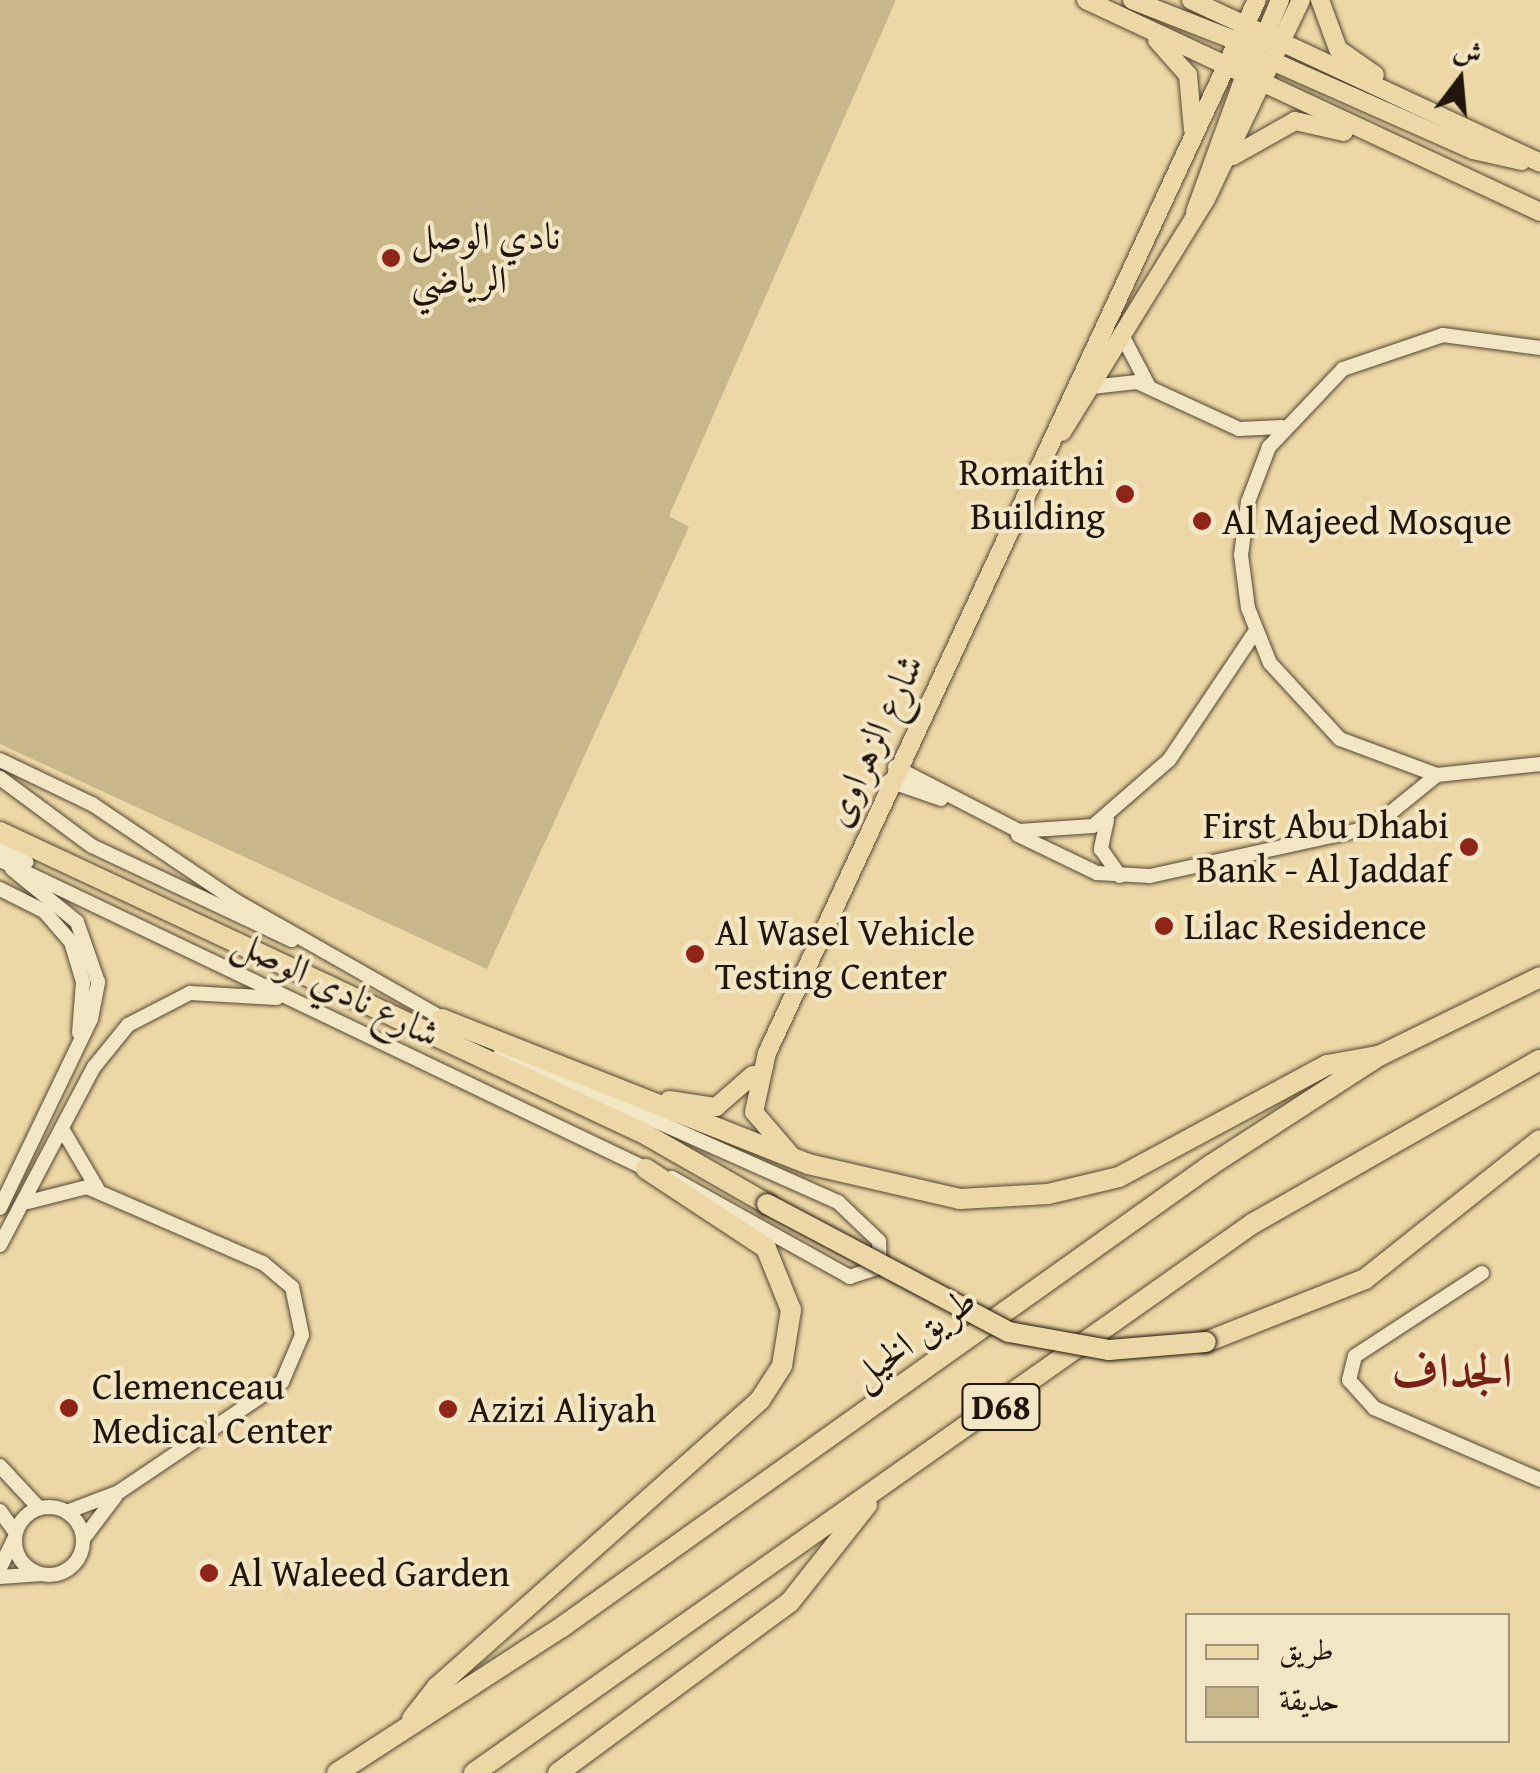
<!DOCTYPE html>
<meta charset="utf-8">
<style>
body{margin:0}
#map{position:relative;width:1540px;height:1773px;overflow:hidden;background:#ecd8a6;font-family:"Gentium Book Plus",Amiri,serif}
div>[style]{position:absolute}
.green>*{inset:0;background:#c9b78c}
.roads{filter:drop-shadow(0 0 2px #544632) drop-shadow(0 0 2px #544632)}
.minor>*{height:14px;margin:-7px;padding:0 7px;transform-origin:7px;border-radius:7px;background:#f3e6c5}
.minor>.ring{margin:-7px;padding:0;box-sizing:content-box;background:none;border:14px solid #f3e6c5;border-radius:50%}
.major>*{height:18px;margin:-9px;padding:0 9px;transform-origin:9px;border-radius:9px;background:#ecd8a6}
.highway>*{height:20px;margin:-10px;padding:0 10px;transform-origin:10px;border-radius:10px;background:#ecd8a6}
.bridges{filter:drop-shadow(0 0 2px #21150c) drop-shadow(0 0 2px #21150c)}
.highway-bridge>*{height:20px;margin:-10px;padding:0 10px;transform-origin:10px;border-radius:10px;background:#ecd8a6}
.dots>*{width:28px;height:28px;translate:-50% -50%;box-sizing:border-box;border:5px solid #f3e6c5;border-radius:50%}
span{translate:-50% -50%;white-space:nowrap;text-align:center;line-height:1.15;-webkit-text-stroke:8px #f3e6c5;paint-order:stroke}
.shield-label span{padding:2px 8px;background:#f3e6c5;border:2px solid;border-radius:8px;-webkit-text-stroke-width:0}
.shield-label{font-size:35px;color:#21150c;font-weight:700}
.poi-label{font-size:38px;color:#21150c}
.left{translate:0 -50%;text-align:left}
.right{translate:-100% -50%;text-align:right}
.street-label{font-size:38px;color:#21150c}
.district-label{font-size:48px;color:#7a1f14;font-weight:700}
.legend{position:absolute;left:1185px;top:1613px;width:325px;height:130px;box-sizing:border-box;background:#f3e6c5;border:2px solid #9f927b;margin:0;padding:12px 18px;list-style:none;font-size:30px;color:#21150c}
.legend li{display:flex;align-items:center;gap:20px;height:50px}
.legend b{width:50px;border:2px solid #9f927b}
.north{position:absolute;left:1410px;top:30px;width:100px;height:100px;-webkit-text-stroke:8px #f3e6c5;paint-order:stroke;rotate:16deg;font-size:28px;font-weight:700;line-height:40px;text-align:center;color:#21150c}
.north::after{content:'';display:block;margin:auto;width:35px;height:45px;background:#21150c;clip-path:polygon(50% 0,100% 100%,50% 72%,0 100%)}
</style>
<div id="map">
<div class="green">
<div style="clip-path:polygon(0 0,896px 0,669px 516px,689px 527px,487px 969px,0 744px)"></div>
</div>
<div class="roads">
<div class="minor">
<div style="left:1124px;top:339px;width:52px;rotate:62.4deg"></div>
<div style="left:1540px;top:348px;width:98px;rotate:-172.4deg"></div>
<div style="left:1443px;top:335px;width:106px;rotate:161.2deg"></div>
<div style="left:1343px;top:369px;width:108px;rotate:133.5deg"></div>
<div style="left:1269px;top:447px;width:59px;rotate:110.9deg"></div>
<div style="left:1248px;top:502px;width:53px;rotate:97.5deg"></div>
<div style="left:1241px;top:555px;width:53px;rotate:82.5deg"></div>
<div style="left:1248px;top:608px;width:59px;rotate:68.2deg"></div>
<div style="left:1270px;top:663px;width:103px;rotate:47.4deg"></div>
<div style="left:1340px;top:739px;width:103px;rotate:20.4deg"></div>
<div style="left:1437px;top:775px;width:104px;rotate:-6.1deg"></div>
<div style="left:1091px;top:387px;width:46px;rotate:-6.2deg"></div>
<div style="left:1137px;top:382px;width:112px;rotate:24.7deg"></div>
<div style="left:1239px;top:429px;width:43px;rotate:-2.7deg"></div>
<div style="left:0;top:760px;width:102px;rotate:25.6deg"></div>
<div style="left:92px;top:804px;width:174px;rotate:34deg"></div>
<div style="left:236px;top:901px;width:243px;rotate:29.6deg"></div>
<div style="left:895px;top:767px;width:140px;rotate:27.3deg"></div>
<div style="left:1019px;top:831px;width:74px;rotate:-3.9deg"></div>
<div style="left:1093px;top:826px;width:101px;rotate:-41deg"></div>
<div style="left:1169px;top:760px;width:154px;rotate:-56.1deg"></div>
<div style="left:0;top:778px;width:114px;rotate:36.5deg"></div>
<div style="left:92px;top:846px;width:221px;rotate:25.2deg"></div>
<div style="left:889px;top:781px;width:55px;rotate:19.1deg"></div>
<div style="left:1107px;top:820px;width:30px;rotate:102deg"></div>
<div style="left:1101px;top:849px;width:33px;rotate:55deg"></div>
<div style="left:1018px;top:835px;width:88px;rotate:25.7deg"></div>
<div style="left:1097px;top:873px;width:53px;rotate:3.2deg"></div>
<div style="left:1150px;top:876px;width:228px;rotate:-12.4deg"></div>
<div style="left:1373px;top:827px;width:82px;rotate:-39.1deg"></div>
<div style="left:0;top:848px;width:30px;rotate:28deg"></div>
<div style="left:0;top:860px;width:721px;rotate:25.54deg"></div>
<div style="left:0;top:889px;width:49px;rotate:26.6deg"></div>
<div style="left:44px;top:911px;width:41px;rotate:48.9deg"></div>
<div style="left:71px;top:942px;width:42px;rotate:73.3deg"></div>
<div style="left:83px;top:982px;width:51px;rotate:94.5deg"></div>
<div style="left:501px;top:1052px;width:369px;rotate:24deg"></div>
<div style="left:838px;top:1202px;width:57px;rotate:43.6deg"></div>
<div style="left:879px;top:1241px;width:26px;rotate:88deg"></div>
<div style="left:880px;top:1267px;width:32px;rotate:162deg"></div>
<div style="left:850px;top:1277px;width:204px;rotate:-150.9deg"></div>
<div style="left:64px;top:1132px;width:65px;rotate:59.5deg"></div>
<div style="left:28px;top:1202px;width:61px;rotate:-14.3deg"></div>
<div style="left:87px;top:1187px;width:192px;rotate:23.4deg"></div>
<div style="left:263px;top:1263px;width:38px;rotate:40deg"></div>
<div style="left:292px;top:1287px;width:49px;rotate:78.2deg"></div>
<div style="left:302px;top:1335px;width:51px;rotate:113.1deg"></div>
<div style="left:282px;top:1382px;width:197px;rotate:146deg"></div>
<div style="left:119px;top:1492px;width:56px;rotate:159deg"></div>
<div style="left:0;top:1208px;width:210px;rotate:-64.3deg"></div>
<div style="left:91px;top:1019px;width:38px;rotate:-79deg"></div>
<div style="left:98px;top:982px;width:64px;rotate:-109.3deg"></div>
<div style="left:77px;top:922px;width:84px;rotate:-140.8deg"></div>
<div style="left:0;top:1245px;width:201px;rotate:-62.2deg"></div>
<div style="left:94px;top:1067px;width:54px;rotate:-51deg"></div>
<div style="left:128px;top:1025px;width:70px;rotate:-27.3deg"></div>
<div style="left:190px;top:993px;width:87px;rotate:3.3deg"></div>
<div style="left:1482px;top:1273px;width:152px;rotate:146.8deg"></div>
<div style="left:1355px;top:1356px;width:25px;rotate:104deg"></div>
<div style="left:1349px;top:1380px;width:38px;rotate:48deg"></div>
<div style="left:1374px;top:1408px;width:181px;rotate:23.4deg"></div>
<div style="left:0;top:1466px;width:57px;rotate:47.1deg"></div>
<div class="ring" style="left:15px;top:1507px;width:54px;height:54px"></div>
<div style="left:0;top:1511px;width:26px;rotate:54deg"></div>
<div style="left:83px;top:1539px;width:53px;rotate:-52.7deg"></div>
<div style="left:0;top:1568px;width:32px;rotate:-64deg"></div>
<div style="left:0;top:1577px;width:39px;rotate:-4deg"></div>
</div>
<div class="major">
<div style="left:1086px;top:0;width:501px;rotate:25.03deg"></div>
<div style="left:1132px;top:0;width:123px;rotate:21.4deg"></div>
<div style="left:1191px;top:0;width:385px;rotate:25deg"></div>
<div style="left:1320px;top:0;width:52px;rotate:69.8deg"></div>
<div style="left:1338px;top:49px;width:45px;rotate:35.1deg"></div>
<div style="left:1157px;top:40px;width:47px;rotate:48.5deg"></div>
<div style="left:1188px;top:75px;width:55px;rotate:84.8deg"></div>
<div style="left:1261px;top:45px;width:49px;rotate:-67.1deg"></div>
<div style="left:1227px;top:65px;width:45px;rotate:-5.1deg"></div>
<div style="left:1272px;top:61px;width:220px;rotate:23.9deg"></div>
<div style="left:1473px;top:150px;width:50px;rotate:12.7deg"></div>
<div style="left:1233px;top:156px;width:71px;rotate:-29.4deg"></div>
<div style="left:1295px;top:121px;width:50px;rotate:12.7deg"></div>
<div style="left:1195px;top:212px;width:164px;rotate:-70deg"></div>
<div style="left:1251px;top:58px;width:33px;rotate:-101deg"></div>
<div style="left:1062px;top:432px;width:274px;rotate:-58.3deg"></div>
<div style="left:1206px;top:199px;width:221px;rotate:-64.5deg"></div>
<div style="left:669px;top:1100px;width:48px;rotate:8.5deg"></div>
<div style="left:716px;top:1107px;width:49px;rotate:-40.9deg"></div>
<div style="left:790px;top:1154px;width:55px;rotate:-130.6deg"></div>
<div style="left:754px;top:1112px;width:60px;rotate:-77.6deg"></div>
<div style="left:767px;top:1053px;width:1161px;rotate:-65.05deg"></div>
</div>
<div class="highway">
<div style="left:0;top:832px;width:712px;rotate:25.09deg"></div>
<div style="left:645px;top:1134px;width:141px;rotate:29.8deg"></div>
<div style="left:442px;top:1019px;width:394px;rotate:21.6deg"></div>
<div style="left:808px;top:1164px;width:156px;rotate:13deg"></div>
<div style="left:960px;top:1199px;width:88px;rotate:-3.3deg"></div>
<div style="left:1048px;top:1194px;width:73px;rotate:-13.5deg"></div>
<div style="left:1119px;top:1177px;width:236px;rotate:-28.3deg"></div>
<div style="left:1327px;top:1065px;width:51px;rotate:-10.2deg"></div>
<div style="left:1206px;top:1342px;width:171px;rotate:-21.6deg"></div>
<div style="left:1365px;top:1279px;width:223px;rotate:-38.5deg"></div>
<div style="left:412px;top:1719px;width:41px;rotate:-52deg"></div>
<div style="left:437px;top:1687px;width:432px;rotate:-41.6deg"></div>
<div style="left:760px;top:1400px;width:40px;rotate:-57.1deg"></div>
<div style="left:782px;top:1366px;width:57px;rotate:-80.9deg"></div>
<div style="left:791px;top:1310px;width:67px;rotate:-112deg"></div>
<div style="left:766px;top:1248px;width:144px;rotate:-146.6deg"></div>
<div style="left:337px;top:1773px;width:268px;rotate:-33deg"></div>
<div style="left:562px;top:1627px;width:797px;rotate:-35.45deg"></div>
<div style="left:1211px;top:1165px;width:200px;rotate:-33deg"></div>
<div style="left:1379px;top:1056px;width:179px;rotate:-26.1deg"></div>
<div style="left:474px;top:1773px;width:952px;rotate:-35.21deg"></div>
<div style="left:1252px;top:1224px;width:331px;rotate:-29.7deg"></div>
<div style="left:558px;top:1773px;width:288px;rotate:-36.4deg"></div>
<div style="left:790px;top:1602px;width:124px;rotate:-51.6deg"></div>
</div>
</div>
<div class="bridges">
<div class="highway-bridge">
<div style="left:767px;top:1204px;width:274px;rotate:27.9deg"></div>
<div style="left:1009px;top:1332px;width:102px;rotate:10.2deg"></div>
<div style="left:1109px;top:1350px;width:97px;rotate:-4.7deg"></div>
</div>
</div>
<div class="dots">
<div style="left:391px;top:258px;background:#8f2418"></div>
<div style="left:1125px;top:494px;background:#8f2418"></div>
<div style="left:1202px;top:521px;background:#8f2418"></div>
<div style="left:1469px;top:847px;background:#8f2418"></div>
<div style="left:1164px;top:926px;background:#8f2418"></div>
<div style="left:695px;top:954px;background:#8f2418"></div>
<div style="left:69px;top:1408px;background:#8f2418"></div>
<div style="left:448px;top:1409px;background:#8f2418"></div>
<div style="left:209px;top:1573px;background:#8f2418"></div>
</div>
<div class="shield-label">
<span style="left:1001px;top:1407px">D68</span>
</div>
<div class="poi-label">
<span class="left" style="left:411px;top:258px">نادي الوصل<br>الرياضي</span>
<span class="right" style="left:1105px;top:494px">Romaithi<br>Building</span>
<span class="left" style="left:1222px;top:521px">Al Majeed Mosque</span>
<span class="right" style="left:1449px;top:847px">First Abu Dhabi<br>Bank - Al Jaddaf</span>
<span class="left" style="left:1184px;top:926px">Lilac Residence</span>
<span class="left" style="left:715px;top:954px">Al Wasel Vehicle<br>Testing Center</span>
<span class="left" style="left:92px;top:1408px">Clemenceau<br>Medical Center</span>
<span class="left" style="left:468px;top:1409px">Azizi Aliyah</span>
<span class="left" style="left:229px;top:1573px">Al Waleed Garden</span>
</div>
<div class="street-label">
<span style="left:873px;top:740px;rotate:-65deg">شارع الزهراوى</span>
<span style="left:337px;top:987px;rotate:26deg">شارع نادي الوصل</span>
<span style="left:913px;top:1337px;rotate:-36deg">طريق الخيل</span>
</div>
<div class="district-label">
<span style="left:1452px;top:1370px">الجداف</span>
</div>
<ul class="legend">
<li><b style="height:12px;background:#ecd8a6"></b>طريق</li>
<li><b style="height:28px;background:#c9b78c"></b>حديقة</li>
</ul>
<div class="north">ش</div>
</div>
